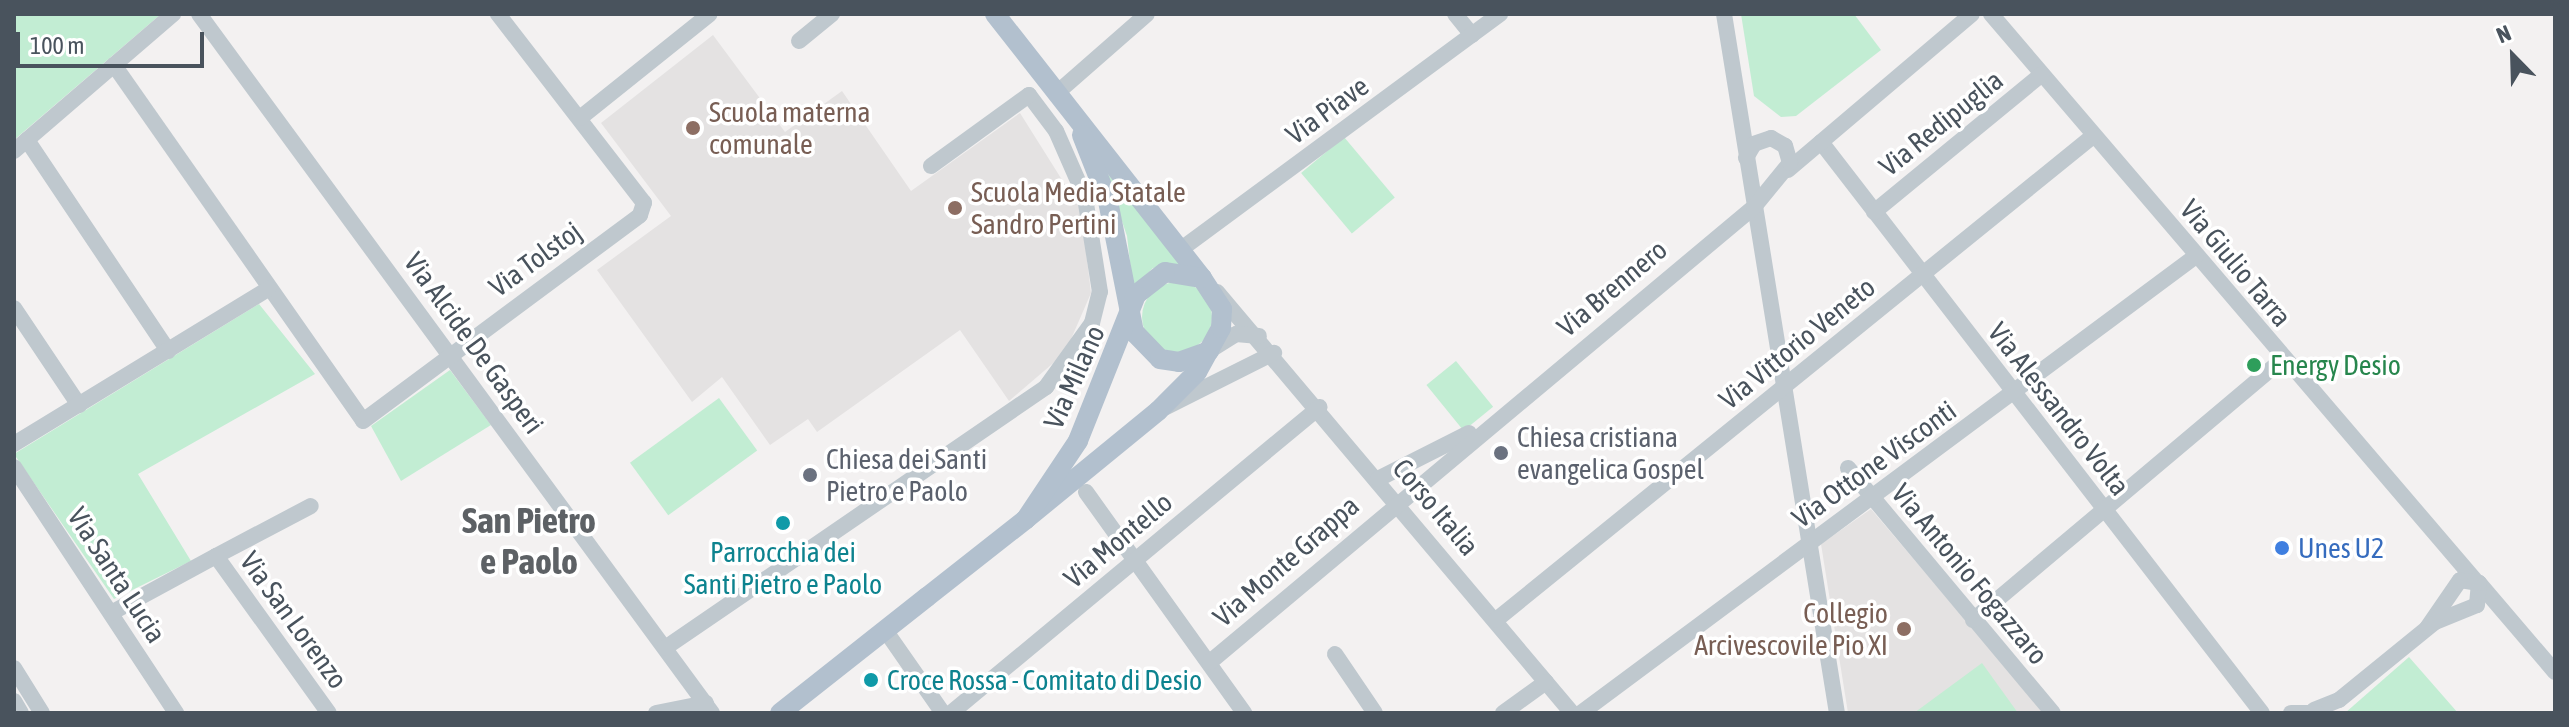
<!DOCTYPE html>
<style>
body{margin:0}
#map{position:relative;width:2569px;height:727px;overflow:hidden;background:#f3f1f1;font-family:"Asap Condensed",sans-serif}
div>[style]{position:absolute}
.education>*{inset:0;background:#e4e2e2}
.green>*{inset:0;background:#c2edd3;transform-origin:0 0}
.round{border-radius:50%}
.minor>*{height:16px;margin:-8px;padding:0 8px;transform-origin:8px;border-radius:8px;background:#bfc8ce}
.major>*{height:20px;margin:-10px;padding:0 10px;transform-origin:10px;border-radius:10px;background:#b2c0ce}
.dots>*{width:22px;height:22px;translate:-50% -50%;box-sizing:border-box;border:4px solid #fff;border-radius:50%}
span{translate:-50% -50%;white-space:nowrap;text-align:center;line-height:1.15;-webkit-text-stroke:7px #fff;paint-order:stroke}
.street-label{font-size:28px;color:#49535d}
.education-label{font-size:28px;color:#785e54}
.left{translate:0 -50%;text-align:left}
.right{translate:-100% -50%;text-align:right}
.leisure-label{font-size:28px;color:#27864d}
.worship-label{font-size:28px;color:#5b616d}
.shop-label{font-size:28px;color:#366cbe}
.culture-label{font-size:28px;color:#0d838f}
.district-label{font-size:36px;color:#5d6165;font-weight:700}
.frame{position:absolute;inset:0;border:16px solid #49535d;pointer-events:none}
.north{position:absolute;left:2473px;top:16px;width:80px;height:80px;-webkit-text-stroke:6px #fff;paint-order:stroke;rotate:337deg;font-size:22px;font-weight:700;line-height:32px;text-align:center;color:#49535d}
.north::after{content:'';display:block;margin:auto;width:28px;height:36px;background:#49535d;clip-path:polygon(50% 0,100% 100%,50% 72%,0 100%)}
.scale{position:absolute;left:16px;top:32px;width:188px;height:36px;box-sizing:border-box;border:4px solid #49535d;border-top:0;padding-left:10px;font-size:24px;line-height:28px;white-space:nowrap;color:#49535d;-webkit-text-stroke:6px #fff;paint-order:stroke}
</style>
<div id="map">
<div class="education">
<div style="clip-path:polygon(713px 35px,785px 132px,842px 91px,911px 191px,1020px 113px,1081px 210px,1091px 293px,1065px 353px,1009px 401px,960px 330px,817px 432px,808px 419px,770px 445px,722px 377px,692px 402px,597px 270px,671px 216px,601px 123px)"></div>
<div style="clip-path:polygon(1871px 509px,2045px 713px,1848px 713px,1821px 544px)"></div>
</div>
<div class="green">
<div style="clip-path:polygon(14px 14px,161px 14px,14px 140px)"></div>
<div style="clip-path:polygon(1741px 14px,1854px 14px,1881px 50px,1796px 116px,1781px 117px,1754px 96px)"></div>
<div style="left:1344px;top:137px;width:79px;height:56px;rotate:50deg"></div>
<div style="clip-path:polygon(1105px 171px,1189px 265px,1153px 268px,1133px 288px,1127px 236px)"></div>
<div class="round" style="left:1142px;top:282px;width:70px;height:70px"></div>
<div style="clip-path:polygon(259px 304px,315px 374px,138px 474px,191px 561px,114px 599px,14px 454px)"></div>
<div style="left:1456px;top:361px;width:59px;height:38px;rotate:51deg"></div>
<div style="clip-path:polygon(450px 370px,491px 425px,401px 481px,371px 426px)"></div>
<div style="left:719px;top:398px;width:65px;height:110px;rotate:54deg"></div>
<div style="clip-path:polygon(2409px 657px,2458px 713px,2345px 713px)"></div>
<div style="clip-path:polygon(1982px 663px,2018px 713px,1914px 713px)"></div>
</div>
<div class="minor">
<div style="left:199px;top:14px;width:867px;rotate:53.72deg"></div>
<div style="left:1455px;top:14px;width:27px;rotate:51deg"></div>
<div style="left:1724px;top:14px;width:708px;rotate:80.82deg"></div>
<div style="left:1991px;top:14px;width:745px;rotate:49.47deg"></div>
<div style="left:799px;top:41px;width:43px;rotate:-39.3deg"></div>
<div style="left:114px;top:65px;width:434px;rotate:55deg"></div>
<div style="left:363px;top:421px;width:345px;rotate:-36.6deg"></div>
<div style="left:640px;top:215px;width:13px;rotate:-72deg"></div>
<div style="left:644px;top:203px;width:239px;rotate:-127.7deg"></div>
<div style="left:1058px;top:92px;width:118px;rotate:-41.2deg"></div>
<div style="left:580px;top:118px;width:166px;rotate:-38.7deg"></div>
<div style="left:27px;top:140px;width:254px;rotate:56.2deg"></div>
<div style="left:1821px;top:142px;width:721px;rotate:52.32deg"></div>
<div style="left:14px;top:151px;width:210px;rotate:-40.7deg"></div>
<div style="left:1788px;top:170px;width:241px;rotate:-40.3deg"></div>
<div style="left:1874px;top:212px;width:217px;rotate:-39.4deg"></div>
<div style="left:1184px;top:247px;width:393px;rotate:-36.4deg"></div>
<div style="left:1217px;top:292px;width:551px;rotate:49.86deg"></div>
<div style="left:14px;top:308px;width:117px;rotate:56.2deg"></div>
<div style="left:1209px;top:351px;width:32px;rotate:-32deg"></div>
<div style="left:1236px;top:334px;width:23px;rotate:5deg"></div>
<div style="left:1166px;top:407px;width:121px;rotate:-26.6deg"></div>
<div style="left:14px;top:444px;width:298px;rotate:-31.4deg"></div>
<div style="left:14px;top:467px;width:295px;rotate:56.6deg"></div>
<div style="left:1848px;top:468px;width:319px;rotate:50.1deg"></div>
<div style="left:1378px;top:479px;width:102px;rotate:-26.8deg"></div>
<div style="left:1086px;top:492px;width:272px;rotate:54.4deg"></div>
<div style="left:216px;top:556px;width:107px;rotate:-27.8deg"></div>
<div style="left:2479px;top:583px;width:117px;rotate:49.5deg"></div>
<div style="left:111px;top:613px;width:119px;rotate:-28.5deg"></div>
<div style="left:216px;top:556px;width:193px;rotate:54.3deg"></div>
<div style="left:1496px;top:620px;width:769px;rotate:-39.03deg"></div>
<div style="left:1973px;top:620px;width:405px;rotate:-40.1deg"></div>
<div style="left:885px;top:630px;width:101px;rotate:55.1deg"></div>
<div style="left:665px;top:648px;width:462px;rotate:-34.4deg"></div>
<div style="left:1046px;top:387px;width:79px;rotate:-54.3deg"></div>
<div style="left:1092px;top:323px;width:32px;rotate:-76deg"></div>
<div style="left:1100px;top:292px;width:96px;rotate:-99deg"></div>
<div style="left:1085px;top:197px;width:72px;rotate:-113.7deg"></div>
<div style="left:1056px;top:131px;width:45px;rotate:-126.9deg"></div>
<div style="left:1029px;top:95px;width:121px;rotate:144.1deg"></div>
<div style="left:1335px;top:654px;width:71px;rotate:55.9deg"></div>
<div style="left:1210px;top:662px;width:709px;rotate:-39.91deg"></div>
<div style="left:1754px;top:207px;width:57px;rotate:-50.7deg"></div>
<div style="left:1790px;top:163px;width:18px;rotate:-106deg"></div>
<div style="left:1785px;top:146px;width:16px;rotate:-150deg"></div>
<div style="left:1771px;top:138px;width:18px;rotate:161deg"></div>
<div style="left:1754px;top:144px;width:16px;rotate:120deg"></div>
<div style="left:14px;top:668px;width:53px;rotate:58.1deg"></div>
<div style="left:14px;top:701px;width:14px;rotate:60deg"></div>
<div style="left:2314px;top:710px;width:27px;rotate:-22deg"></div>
<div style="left:2339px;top:700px;width:124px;rotate:-39.1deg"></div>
<div style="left:2435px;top:622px;width:45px;rotate:-22deg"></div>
<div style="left:2477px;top:605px;width:22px;rotate:-85deg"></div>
<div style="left:2479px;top:583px;width:19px;rotate:-171deg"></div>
<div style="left:2460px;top:580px;width:58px;rotate:124.5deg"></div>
<div style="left:656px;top:713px;width:51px;rotate:-11.3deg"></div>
<div style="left:951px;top:713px;width:479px;rotate:-39.7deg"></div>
<div style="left:1503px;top:713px;width:53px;rotate:-35.8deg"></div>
<div style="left:1581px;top:713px;width:766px;rotate:-36.62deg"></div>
<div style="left:2291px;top:713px;width:26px"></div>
</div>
<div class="major">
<div style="left:995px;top:14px;width:335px;rotate:51.9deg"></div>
<div style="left:1082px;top:135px;width:71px;rotate:68.5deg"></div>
<div style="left:1108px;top:201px;width:134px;rotate:78.8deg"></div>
<div style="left:1134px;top:332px;width:37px;rotate:46deg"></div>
<div style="left:1160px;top:359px;width:19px;rotate:9deg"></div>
<div style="left:1179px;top:362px;width:32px;rotate:-20deg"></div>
<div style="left:780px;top:713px;width:187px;rotate:-38.3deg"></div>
<div style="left:927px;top:597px;width:126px;rotate:-38.2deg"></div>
<div style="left:1026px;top:519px;width:171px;rotate:-39.3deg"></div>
<div style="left:1158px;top:411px;width:55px;rotate:-45deg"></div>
<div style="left:1197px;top:372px;width:50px;rotate:-61.4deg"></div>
<div style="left:1221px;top:328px;width:19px;rotate:-87deg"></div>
<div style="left:1222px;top:309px;width:37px;rotate:-123deg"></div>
<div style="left:1202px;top:278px;width:37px;rotate:-171deg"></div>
<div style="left:1165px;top:272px;width:37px;rotate:142deg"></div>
<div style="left:1136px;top:295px;width:157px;rotate:111.7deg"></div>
<div style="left:1078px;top:441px;width:94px;rotate:123.7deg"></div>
</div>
<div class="dots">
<div style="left:693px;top:128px;background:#8d6e63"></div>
<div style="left:955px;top:208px;background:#8d6e63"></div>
<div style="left:2254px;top:365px;background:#2e9e5b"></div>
<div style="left:1501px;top:453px;background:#6b7280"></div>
<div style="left:810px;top:475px;background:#6b7280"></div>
<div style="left:783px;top:523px;background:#0f9aa8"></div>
<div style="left:2282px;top:548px;background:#3f7fe0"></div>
<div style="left:1904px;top:629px;background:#8d6e63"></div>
<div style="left:871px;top:680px;background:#0f9aa8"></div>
</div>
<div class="street-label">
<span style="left:1327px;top:110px;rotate:-36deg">Via Piave</span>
<span style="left:1941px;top:123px;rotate:-39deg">Via Redipuglia</span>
<span style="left:535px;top:259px;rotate:-36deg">Via Tolstoj</span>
<span style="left:2236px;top:263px;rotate:50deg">Via Giulio Tarra</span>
<span style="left:1612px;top:288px;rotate:-40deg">Via Brennero</span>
<span style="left:474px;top:343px;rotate:54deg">Via Alcide De Gasperi</span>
<span style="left:1797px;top:343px;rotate:-39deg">Via Vittorio Veneto</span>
<span style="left:1074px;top:377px;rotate:-66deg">Via Milano</span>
<span style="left:2059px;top:409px;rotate:52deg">Via Alessandro Volta</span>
<span style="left:1874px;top:464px;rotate:-36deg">Via Ottone Visconti</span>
<span style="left:1436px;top:507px;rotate:50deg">Corso Italia</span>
<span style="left:1118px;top:540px;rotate:-40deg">Via Montello</span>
<span style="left:1286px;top:561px;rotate:-41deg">Via Monte Grappa</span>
<span style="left:1970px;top:574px;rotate:50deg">Via Antonio Fogazzaro</span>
<span style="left:117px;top:575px;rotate:57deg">Via Santa Lucia</span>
<span style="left:294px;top:620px;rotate:54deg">Via San Lorenzo</span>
</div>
<div class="education-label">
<span class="left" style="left:709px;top:128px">Scuola materna<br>comunale</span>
<span class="left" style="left:971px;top:208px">Scuola Media Statale<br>Sandro Pertini</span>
<span class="right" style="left:1888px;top:629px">Collegio<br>Arcivescovile Pio XI</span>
</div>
<div class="leisure-label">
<span class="left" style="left:2270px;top:365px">Energy Desio</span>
</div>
<div class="worship-label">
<span class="left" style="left:1517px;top:453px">Chiesa cristiana<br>evangelica Gospel</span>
<span class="left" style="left:826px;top:475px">Chiesa dei Santi<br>Pietro e Paolo</span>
</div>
<div class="shop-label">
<span class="left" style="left:2298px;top:548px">Unes U2</span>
</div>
<div class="culture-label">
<span style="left:783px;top:568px">Parrocchia dei<br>Santi Pietro e Paolo</span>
<span class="left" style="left:887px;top:680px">Croce Rossa - Comitato di Desio</span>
</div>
<div class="district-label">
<span style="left:529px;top:541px">San Pietro<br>e Paolo</span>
</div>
<div class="frame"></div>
<div class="north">N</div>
<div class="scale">100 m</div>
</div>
